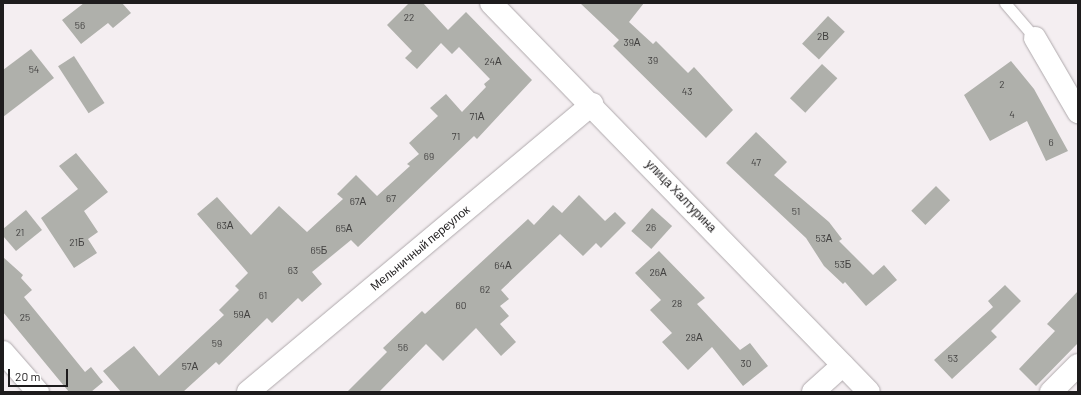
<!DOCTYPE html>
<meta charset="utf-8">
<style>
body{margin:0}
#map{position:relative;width:1081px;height:395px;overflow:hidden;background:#f4eef1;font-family:Barlow,sans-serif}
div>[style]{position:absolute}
.building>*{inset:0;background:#afb0ab;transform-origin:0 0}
.roads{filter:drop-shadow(0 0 1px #afa9ac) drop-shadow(0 0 1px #afa9ac)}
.service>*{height:11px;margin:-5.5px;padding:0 5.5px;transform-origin:5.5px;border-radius:5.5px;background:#fff}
.minor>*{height:22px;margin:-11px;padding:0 11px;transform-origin:11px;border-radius:11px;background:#fff}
span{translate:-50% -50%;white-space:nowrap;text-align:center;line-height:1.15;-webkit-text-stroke:3px #fff;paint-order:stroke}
.number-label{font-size:10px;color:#424140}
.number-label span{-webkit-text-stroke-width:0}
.street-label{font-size:12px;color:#1e1c1d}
.frame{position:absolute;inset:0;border:4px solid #1e1c1d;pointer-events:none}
.scale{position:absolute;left:8px;top:369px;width:60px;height:18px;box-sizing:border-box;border:2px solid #1e1c1d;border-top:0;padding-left:5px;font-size:12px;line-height:14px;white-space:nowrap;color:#1e1c1d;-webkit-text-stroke:3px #fff;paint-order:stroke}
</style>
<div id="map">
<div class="building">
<div style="clip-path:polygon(84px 3px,122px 3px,131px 13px,113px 28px,108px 23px,81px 44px,62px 20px)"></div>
<div style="clip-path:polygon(409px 3px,423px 3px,448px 30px,466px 12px,532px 80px,477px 139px,474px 136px,358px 247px,351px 240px,312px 272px,322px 284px,302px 302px,298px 298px,272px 323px,267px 318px,219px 365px,216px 362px,183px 392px,121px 392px,103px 371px,134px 346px,159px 376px,224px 315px,219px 310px,239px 290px,235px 286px,248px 273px,197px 214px,217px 197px,251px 235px,279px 206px,307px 232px,343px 199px,337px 194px,356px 175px,377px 196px,410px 166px,407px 164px,419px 154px,409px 143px,438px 116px,430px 108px,446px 94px,462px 112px,486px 87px,484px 84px,490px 79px,459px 47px,452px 54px,441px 43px,417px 69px,405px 58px,412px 51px,387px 25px)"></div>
<div style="clip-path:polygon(580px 3px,644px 3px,629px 22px,653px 44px,656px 41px,688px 73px,694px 67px,733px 110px,706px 138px,613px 46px,619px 40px)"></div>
<div style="left:828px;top:16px;width:23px;height:38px;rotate:43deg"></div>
<div style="clip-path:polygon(31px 49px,54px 78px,3px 117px,3px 70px)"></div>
<div style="left:74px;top:56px;width:56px;height:19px;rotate:57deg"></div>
<div style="clip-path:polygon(1011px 61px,1034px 89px,1068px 151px,1046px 161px,1027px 121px,990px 141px,964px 95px)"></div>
<div style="left:822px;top:64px;width:21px;height:47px;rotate:43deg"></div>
<div style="clip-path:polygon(756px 132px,787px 162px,774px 175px,829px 222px,842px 239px,839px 241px,873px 275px,884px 265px,897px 280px,866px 306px,845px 282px,843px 284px,824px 266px,806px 238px,726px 163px)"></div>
<div style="clip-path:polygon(76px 153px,108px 192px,84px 211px,98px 232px,88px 239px,97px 253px,74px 268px,41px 218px,78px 189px,59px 166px)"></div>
<div style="left:936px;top:186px;width:20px;height:35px;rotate:45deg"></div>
<div style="clip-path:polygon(579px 195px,605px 221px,615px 212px,626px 223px,601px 248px,596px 243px,583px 256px,560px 234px,501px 290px,509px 299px,500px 306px,509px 316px,500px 324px,516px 342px,501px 356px,476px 328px,443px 361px,426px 344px,379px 392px,347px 392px,387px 352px,383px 348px,404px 328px,422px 311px,425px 314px,528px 219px,534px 225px,553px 205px,562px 213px)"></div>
<div style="left:652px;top:208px;width:27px;height:31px;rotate:42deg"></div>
<div style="clip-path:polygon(26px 210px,42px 230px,16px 251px,3px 236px,3px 229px)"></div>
<div style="clip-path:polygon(659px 251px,705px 298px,697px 304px,740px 350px,750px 343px,768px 366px,743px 386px,712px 347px,688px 370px,662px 342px,672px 333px,650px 310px,661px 300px,635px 273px)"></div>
<div style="clip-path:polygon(3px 257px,23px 275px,21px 278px,32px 290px,24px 297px,42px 319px,85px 372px,91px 367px,103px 382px,91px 392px,69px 392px,3px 312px)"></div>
<div style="clip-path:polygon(1005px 285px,1021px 301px,991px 331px,997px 337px,952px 379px,934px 360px,993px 307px,988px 301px)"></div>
<div style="clip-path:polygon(1078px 291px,1078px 343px,1036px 386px,1019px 369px,1055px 331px,1047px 324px)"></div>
</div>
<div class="roads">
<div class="service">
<div style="left:1005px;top:3px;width:46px;rotate:49.4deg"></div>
</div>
<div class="minor">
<div style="left:491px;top:3px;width:542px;rotate:45.82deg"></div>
<div style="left:1035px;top:38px;width:86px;rotate:59.8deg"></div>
<div style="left:3px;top:352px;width:53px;rotate:48.8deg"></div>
<div style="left:248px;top:392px;width:449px;rotate:-39.9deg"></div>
<div style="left:813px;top:392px;width:40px;rotate:-42deg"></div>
<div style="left:1051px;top:392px;width:38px;rotate:-45deg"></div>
</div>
</div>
<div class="number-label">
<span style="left:409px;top:18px">22</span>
<span style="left:80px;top:26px">56</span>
<span style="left:823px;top:37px">2В</span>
<span style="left:632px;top:43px">39А</span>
<span style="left:653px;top:61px">39</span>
<span style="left:493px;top:62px">24А</span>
<span style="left:34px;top:70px">54</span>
<span style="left:1002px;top:85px">2</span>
<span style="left:687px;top:92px">43</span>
<span style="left:1012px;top:115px">4</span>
<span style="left:477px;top:117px">71А</span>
<span style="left:456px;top:137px">71</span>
<span style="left:1051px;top:143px">6</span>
<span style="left:429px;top:157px">69</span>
<span style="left:756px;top:163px">47</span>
<span style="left:391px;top:199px">67</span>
<span style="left:358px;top:202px">67А</span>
<span style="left:796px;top:212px">51</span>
<span style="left:225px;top:226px">63А</span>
<span style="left:651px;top:228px">26</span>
<span style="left:344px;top:229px">65А</span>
<span style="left:20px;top:233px">21</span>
<span style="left:824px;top:239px">53А</span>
<span style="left:77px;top:243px">21Б</span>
<span style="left:319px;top:251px">65Б</span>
<span style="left:843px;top:265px">53Б</span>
<span style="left:503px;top:266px">64А</span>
<span style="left:293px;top:271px">63</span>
<span style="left:658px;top:273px">26А</span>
<span style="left:485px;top:290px">62</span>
<span style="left:263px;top:296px">61</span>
<span style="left:677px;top:304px">28</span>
<span style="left:461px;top:306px">60</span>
<span style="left:242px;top:315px">59А</span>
<span style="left:25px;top:318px">25</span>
<span style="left:694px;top:338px">28А</span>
<span style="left:217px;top:344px">59</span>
<span style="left:403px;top:348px">56</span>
<span style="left:953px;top:359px">53</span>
<span style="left:746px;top:364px">30</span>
<span style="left:190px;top:367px">57А</span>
</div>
<div class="street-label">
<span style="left:681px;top:196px;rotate:46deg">улица Халтурина</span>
<span style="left:420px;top:248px;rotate:-40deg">Мельничный переулок</span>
</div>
<div class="frame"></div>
<div class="scale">20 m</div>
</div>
